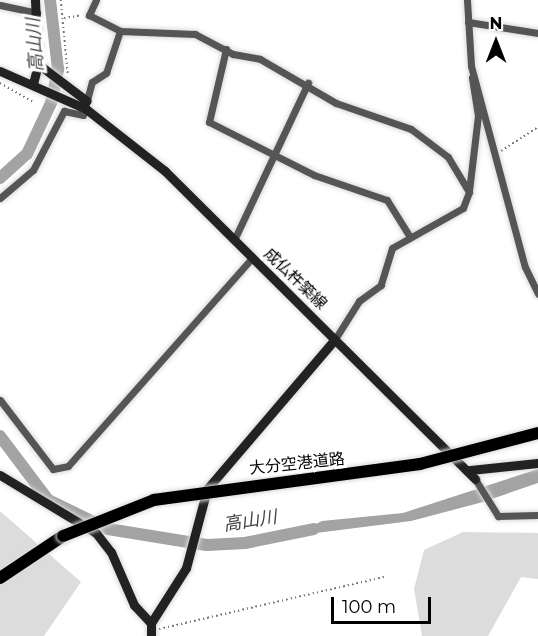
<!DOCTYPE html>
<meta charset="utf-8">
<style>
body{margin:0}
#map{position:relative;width:538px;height:636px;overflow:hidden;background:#fff;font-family:Montserrat,"Noto Sans JP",sans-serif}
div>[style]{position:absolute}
.green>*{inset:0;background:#dcdcdc}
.water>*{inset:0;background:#a3a3a3}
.river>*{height:12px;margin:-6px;padding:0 6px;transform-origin:6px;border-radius:6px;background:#a3a3a3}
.path>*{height:1.5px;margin-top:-0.75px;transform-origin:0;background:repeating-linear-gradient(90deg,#777 0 1.5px,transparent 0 4.5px)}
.roads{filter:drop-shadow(0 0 2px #dbdbdb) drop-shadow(0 0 2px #dbdbdb)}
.street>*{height:7px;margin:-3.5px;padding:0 3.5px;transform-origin:3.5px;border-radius:3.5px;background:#555}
.secondary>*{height:9px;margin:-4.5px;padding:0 4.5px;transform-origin:4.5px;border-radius:4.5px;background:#222}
.highway>*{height:12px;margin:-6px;padding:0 6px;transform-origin:6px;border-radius:6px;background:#000}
.bridges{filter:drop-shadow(0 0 2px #dbdbdb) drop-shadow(0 0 2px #dbdbdb)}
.highway-bridge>*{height:12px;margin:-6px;padding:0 6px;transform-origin:6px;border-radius:6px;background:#000}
span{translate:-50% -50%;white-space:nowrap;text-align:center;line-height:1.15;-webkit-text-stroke:6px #fff;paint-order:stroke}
.street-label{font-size:16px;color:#000}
.water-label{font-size:18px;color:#444;font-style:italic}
.north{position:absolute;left:466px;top:12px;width:60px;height:60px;-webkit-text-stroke:4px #fff;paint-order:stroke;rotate:0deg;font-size:16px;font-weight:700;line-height:24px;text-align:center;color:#000}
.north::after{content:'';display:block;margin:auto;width:21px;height:27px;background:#000;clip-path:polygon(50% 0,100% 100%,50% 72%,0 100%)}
.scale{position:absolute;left:331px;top:597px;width:100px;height:27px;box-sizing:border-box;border:3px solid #000;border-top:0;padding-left:8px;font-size:18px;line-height:21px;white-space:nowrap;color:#000;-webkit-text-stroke:4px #fff;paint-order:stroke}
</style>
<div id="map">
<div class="green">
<div style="clip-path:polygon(0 511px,81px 582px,44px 636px,0 636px)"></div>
<div style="clip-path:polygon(463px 532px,538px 533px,538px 579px,521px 577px,488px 636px,422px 636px,414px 589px,424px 550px)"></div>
</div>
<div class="water">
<div style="clip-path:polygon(538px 469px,538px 483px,483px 502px,411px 521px,292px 536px,322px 521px,403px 513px)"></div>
</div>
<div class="river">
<div style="left:0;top:178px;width:36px;rotate:-42deg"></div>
<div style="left:27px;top:154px;width:56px;rotate:-64.8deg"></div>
<div style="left:51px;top:103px;width:35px;rotate:-78deg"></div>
<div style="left:58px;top:69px;width:69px;rotate:-96.6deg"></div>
<div style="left:0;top:436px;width:80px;rotate:53.1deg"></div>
<div style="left:48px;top:500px;width:67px;rotate:25.8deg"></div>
<div style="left:108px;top:529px;width:100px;rotate:9.2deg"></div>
<div style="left:207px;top:545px;width:38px;rotate:-3deg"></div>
<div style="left:245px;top:543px;width:70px;rotate:-11.5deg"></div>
</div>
<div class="path">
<div style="left:61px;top:0;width:76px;rotate:84.7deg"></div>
<div style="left:64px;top:18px;width:18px;rotate:-9deg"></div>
<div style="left:0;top:83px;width:40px;rotate:29.7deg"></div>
<div style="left:501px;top:151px;width:44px;rotate:-33deg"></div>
<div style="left:159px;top:629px;width:231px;rotate:-13deg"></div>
</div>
<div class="roads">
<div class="street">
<div style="left:96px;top:0;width:17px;rotate:115deg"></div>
<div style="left:89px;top:15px;width:35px;rotate:27deg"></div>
<div style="left:467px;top:0;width:66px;rotate:86.5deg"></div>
<div style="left:471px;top:66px;width:208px;rotate:75deg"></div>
<div style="left:525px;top:267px;width:30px;rotate:64deg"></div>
<div style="left:0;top:5px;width:38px;rotate:12deg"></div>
<div style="left:468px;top:22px;width:71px;rotate:8.9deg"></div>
<div style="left:226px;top:49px;width:75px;rotate:103.1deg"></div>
<div style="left:209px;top:122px;width:118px;rotate:26.8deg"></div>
<div style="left:314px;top:175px;width:77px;rotate:18.9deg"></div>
<div style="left:387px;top:200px;width:44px;rotate:58.1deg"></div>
<div style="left:469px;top:191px;width:76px;rotate:-83.2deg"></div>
<div style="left:478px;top:116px;width:39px;rotate:-99deg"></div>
<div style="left:0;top:198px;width:43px;rotate:-40.3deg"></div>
<div style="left:33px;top:170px;width:67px;rotate:-62.3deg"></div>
<div style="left:64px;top:111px;width:19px;rotate:12deg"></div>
<div style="left:83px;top:115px;width:34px;rotate:-75deg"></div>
<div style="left:92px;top:82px;width:17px;rotate:-33deg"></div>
<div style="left:106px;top:73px;width:44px;rotate:-71.6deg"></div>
<div style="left:120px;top:31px;width:75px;rotate:2.3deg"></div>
<div style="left:195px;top:34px;width:43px;rotate:27.8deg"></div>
<div style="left:233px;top:54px;width:27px;rotate:10deg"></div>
<div style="left:260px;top:59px;width:88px;rotate:30.1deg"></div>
<div style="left:336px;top:103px;width:79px;rotate:19.1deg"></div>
<div style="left:411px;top:129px;width:46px;rotate:37.1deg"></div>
<div style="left:448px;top:157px;width:41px;rotate:59deg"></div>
<div style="left:469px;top:192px;width:17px;rotate:111deg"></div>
<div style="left:463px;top:208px;width:81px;rotate:150.6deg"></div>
<div style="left:392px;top:248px;width:39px;rotate:107deg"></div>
<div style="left:381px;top:285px;width:27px;rotate:144deg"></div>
<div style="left:359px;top:301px;width:45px;rotate:122.3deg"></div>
<div style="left:234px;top:240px;width:174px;rotate:-64.8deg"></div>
<div style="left:0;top:400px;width:87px;rotate:52.5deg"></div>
<div style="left:53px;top:469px;width:15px;rotate:-11deg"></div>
<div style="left:68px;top:466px;width:278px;rotate:-48.5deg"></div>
<div style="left:475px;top:479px;width:44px;rotate:58.1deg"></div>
<div style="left:498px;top:516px;width:40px;rotate:-1.4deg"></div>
</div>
<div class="secondary">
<div style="left:38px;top:64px;width:61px;rotate:37.1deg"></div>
<div style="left:0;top:71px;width:94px;rotate:23.8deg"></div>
<div style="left:86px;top:109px;width:100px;rotate:38.1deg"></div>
<div style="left:165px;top:171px;width:437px;rotate:44.8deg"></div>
<div style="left:33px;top:84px;width:21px;rotate:-76deg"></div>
<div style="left:38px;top:64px;width:64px;rotate:-92.7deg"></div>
<div style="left:470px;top:470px;width:68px;rotate:-5.9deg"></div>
<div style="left:0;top:475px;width:112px;rotate:31.1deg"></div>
<div style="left:96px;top:533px;width:24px;rotate:52deg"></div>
<div style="left:111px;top:552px;width:58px;rotate:66.5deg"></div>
<div style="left:134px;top:605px;width:25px;rotate:47deg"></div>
<div style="left:151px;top:636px;width:13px;rotate:-90deg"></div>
<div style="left:151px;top:623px;width:65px;rotate:-57.5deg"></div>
<div style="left:186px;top:568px;width:82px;rotate:-75.1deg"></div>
<div style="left:207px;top:489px;width:197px;rotate:-49.5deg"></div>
</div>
<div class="highway">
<div style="left:0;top:578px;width:76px;rotate:-33.7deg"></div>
</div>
</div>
<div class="bridges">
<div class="highway-bridge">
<div style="left:63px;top:536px;width:98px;rotate:-21.6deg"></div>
<div style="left:154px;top:500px;width:268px;rotate:-7.7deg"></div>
<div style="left:420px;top:464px;width:122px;rotate:-14.7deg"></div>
</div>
</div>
<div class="street-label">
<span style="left:295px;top:279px;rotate:44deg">成仏杵築線</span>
<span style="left:297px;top:464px;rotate:-6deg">大分空港道路</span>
</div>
<div class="water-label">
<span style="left:35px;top:45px;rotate:-94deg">高山川</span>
<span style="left:250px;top:521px;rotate:-9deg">高山川</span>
</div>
<div class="north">N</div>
<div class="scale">100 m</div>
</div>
